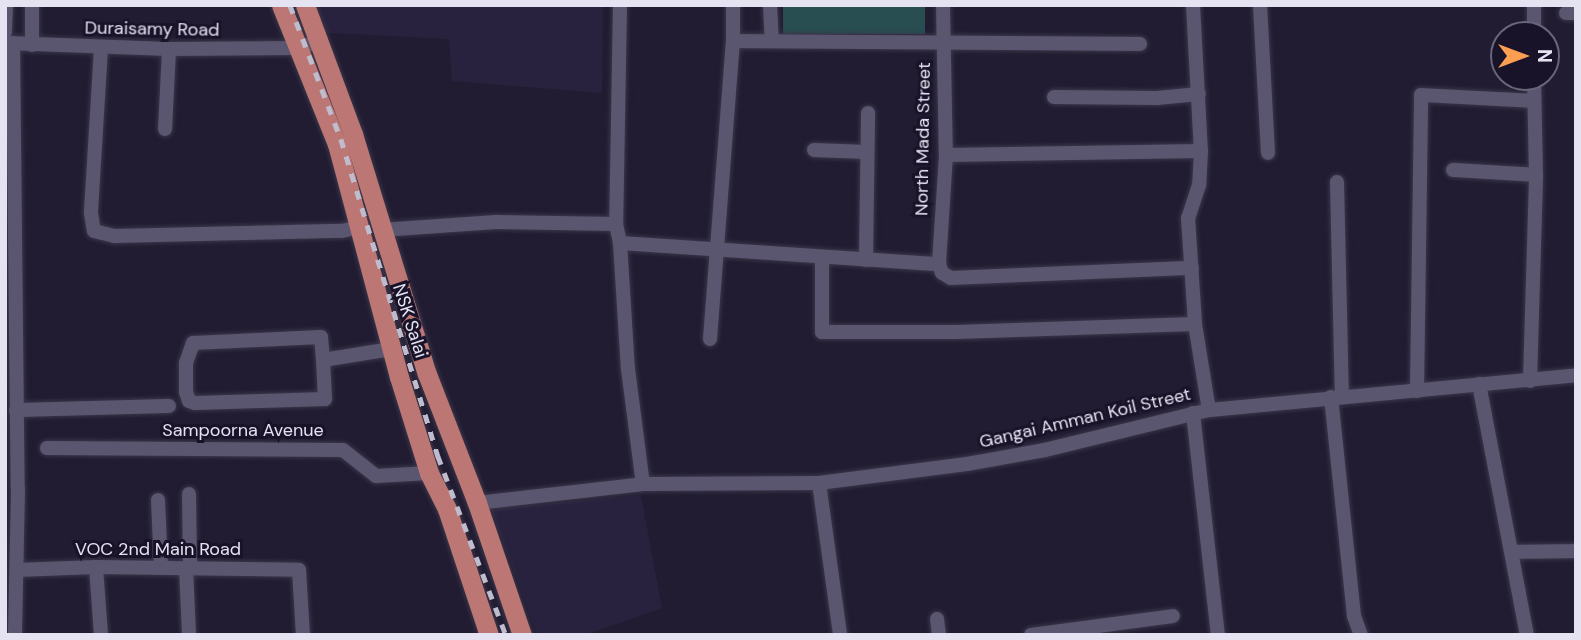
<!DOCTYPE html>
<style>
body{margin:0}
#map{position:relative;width:1581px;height:640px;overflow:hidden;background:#211c32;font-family:"DM Sans",sans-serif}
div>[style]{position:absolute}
.built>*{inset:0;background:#29223f}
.water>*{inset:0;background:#284e51;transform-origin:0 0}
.roads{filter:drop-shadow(0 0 2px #3b3649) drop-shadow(0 0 2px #3b3649)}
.minor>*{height:14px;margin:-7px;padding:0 7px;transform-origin:7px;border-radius:7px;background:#5b5670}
.major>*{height:19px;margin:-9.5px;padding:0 9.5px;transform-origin:9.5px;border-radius:9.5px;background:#bc7775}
.rail>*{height:4.5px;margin-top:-2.25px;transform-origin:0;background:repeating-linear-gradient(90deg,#bfbccd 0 9px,transparent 0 18px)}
span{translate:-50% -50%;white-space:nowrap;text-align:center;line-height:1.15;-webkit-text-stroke:6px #181328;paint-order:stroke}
.street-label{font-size:18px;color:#e5e2f2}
.frame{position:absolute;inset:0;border:7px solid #e5e2f2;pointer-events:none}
.north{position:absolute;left:1490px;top:21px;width:70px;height:70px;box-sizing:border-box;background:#181328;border:2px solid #6a6679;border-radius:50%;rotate:90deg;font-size:19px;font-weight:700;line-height:28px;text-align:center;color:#e5e2f2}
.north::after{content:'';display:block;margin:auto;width:24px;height:32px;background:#fb9e51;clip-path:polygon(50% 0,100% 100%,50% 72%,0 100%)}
</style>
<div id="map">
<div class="built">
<div style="clip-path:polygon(299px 5px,603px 5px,602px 93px,452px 81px,449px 39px,311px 32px)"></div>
<div style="clip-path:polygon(641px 495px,662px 608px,585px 635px,537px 635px,491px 509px)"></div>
</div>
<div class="water">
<div style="left:783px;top:5px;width:142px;height:29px"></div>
</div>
<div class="roads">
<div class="minor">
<div style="left:620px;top:5px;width:219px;rotate:91deg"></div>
<div style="left:616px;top:224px;width:19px;rotate:78deg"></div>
<div style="left:620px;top:243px;width:126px;rotate:86.4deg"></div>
<div style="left:628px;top:369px;width:116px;rotate:82.6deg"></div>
<div style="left:770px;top:5px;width:36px;rotate:87deg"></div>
<div style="left:943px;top:5px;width:150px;rotate:88.9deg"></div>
<div style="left:946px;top:155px;width:109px;rotate:93.7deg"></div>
<div style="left:939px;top:264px;width:9px;rotate:72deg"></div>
<div style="left:942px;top:273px;width:10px;rotate:29deg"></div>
<div style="left:951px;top:278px;width:241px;rotate:-2.4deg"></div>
<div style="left:1193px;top:5px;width:146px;rotate:86.9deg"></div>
<div style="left:1201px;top:151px;width:34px;rotate:93deg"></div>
<div style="left:1199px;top:185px;width:35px;rotate:108deg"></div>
<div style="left:1188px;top:218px;width:106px;rotate:86.2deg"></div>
<div style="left:1195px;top:324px;width:87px;rotate:80.8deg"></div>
<div style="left:1260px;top:5px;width:148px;rotate:86.9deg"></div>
<div style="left:1566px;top:13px;width:10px"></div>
<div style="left:5px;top:32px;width:27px;rotate:-88deg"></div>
<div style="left:1534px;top:35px;width:30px;rotate:-90deg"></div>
<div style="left:733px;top:41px;width:407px;rotate:0.4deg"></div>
<div style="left:7px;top:43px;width:162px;rotate:2.1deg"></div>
<div style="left:169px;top:49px;width:129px;rotate:-0.4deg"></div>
<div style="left:298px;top:48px;width:23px;rotate:-18deg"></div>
<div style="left:13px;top:43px;width:446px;rotate:89.4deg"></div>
<div style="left:18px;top:489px;width:146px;rotate:91.2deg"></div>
<div style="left:32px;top:45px;width:40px;rotate:-90deg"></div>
<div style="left:101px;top:48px;width:165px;rotate:93.5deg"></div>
<div style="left:91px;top:213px;width:18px;rotate:81deg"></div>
<div style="left:94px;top:231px;width:21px;rotate:14deg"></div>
<div style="left:114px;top:236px;width:228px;rotate:-1.3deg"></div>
<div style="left:342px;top:231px;width:17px;rotate:-13deg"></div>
<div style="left:1054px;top:97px;width:103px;rotate:0.6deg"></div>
<div style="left:1157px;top:98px;width:42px;rotate:-5.4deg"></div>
<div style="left:165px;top:129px;width:80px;rotate:-87.1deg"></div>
<div style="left:814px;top:150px;width:52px;rotate:2.2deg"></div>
<div style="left:946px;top:155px;width:255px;rotate:-0.9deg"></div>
<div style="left:1453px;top:170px;width:83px;rotate:3.4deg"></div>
<div style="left:1337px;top:182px;width:214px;rotate:88.7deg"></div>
<div style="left:381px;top:230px;width:115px;rotate:-4deg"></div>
<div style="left:496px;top:222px;width:120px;rotate:1deg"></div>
<div style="left:620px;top:243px;width:320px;rotate:3.8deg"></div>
<div style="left:822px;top:259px;width:73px;rotate:90deg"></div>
<div style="left:822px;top:332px;width:134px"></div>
<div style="left:956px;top:332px;width:239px;rotate:-1.9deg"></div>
<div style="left:866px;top:260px;width:147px;rotate:-89.2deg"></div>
<div style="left:710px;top:339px;width:299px;rotate:-85.6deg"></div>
<div style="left:733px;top:41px;width:36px;rotate:-90deg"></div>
<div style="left:323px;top:360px;width:39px;rotate:87deg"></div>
<div style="left:325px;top:399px;width:130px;rotate:178.2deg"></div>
<div style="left:195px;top:403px;width:6px;rotate:-162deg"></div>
<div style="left:189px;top:401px;width:9px;rotate:-108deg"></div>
<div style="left:186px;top:392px;width:29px;rotate:-90deg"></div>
<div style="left:186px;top:363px;width:21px;rotate:-71deg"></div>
<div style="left:193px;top:343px;width:128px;rotate:-2.7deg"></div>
<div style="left:321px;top:337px;width:23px;rotate:85deg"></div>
<div style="left:323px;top:360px;width:69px;rotate:-9.2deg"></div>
<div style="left:1530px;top:381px;width:206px;rotate:-88.3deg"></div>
<div style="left:1536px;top:175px;width:98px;rotate:-91.2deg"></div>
<div style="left:1479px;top:384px;width:256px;rotate:79.2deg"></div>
<div style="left:1417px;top:391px;width:296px;rotate:-89.2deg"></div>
<div style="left:1421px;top:95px;width:113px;rotate:3deg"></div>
<div style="left:1331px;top:397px;width:220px;rotate:84deg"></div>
<div style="left:1354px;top:616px;width:20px;rotate:70deg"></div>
<div style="left:16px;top:410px;width:153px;rotate:-1.5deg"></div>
<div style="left:1193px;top:413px;width:223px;rotate:83.6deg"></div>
<div style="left:47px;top:448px;width:296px;rotate:0.4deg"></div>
<div style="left:343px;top:450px;width:42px;rotate:38.2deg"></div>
<div style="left:376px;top:476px;width:53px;rotate:-3.2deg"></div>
<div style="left:819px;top:483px;width:153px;rotate:82.1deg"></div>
<div style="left:189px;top:494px;width:74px;rotate:89.2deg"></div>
<div style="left:158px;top:500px;width:68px;rotate:87.5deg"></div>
<div style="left:477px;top:503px;width:167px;rotate:-6.5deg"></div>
<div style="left:643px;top:484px;width:176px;rotate:-0.3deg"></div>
<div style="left:819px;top:483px;width:149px;rotate:-7.3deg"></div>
<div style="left:967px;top:464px;width:79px;rotate:-10.2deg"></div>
<div style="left:1045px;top:450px;width:169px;rotate:-13.7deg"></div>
<div style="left:1209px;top:410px;width:369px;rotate:-5.4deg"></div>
<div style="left:1512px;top:552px;width:64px;rotate:-0.9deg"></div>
<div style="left:96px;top:567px;width:68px;rotate:85.8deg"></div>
<div style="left:186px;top:568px;width:67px;rotate:87.4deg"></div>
<div style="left:17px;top:570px;width:79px;rotate:-2.2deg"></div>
<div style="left:96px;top:567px;width:203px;rotate:0.8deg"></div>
<div style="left:299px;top:570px;width:65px;rotate:86.5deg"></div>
<div style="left:937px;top:619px;width:16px;rotate:83deg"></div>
<div style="left:1031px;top:635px;width:143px;rotate:-7.6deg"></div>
</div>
<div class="major">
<div style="left:281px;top:5px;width:150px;rotate:68.1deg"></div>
<div style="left:337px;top:144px;width:241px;rotate:75.1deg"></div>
<div style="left:399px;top:377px;width:101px;rotate:72.6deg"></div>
<div style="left:429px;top:473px;width:40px;rotate:63.4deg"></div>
<div style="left:447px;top:509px;width:133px;rotate:71.6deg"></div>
<div style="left:305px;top:5px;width:138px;rotate:69.6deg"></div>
<div style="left:353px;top:134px;width:251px;rotate:72.9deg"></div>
<div style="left:427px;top:374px;width:138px;rotate:68.8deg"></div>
<div style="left:477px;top:503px;width:139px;rotate:71.2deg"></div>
</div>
</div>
<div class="rail">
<div style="left:290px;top:5px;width:143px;rotate:69.2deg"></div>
<div style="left:341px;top:139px;width:332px;rotate:73deg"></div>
<div style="left:438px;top:456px;width:191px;rotate:69.2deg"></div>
</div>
<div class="street-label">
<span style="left:152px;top:29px;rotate:1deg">Duraisamy Road</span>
<span style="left:923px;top:139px;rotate:-89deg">North Mada Street</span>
<span style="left:410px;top:321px;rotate:72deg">NSK Salai</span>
<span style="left:1085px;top:418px;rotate:-13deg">Gangai Amman Koil Street</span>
<span style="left:243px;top:430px">Sampoorna Avenue</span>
<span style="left:158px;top:549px">VOC 2nd Main Road</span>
</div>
<div class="frame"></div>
<div class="north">N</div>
</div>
